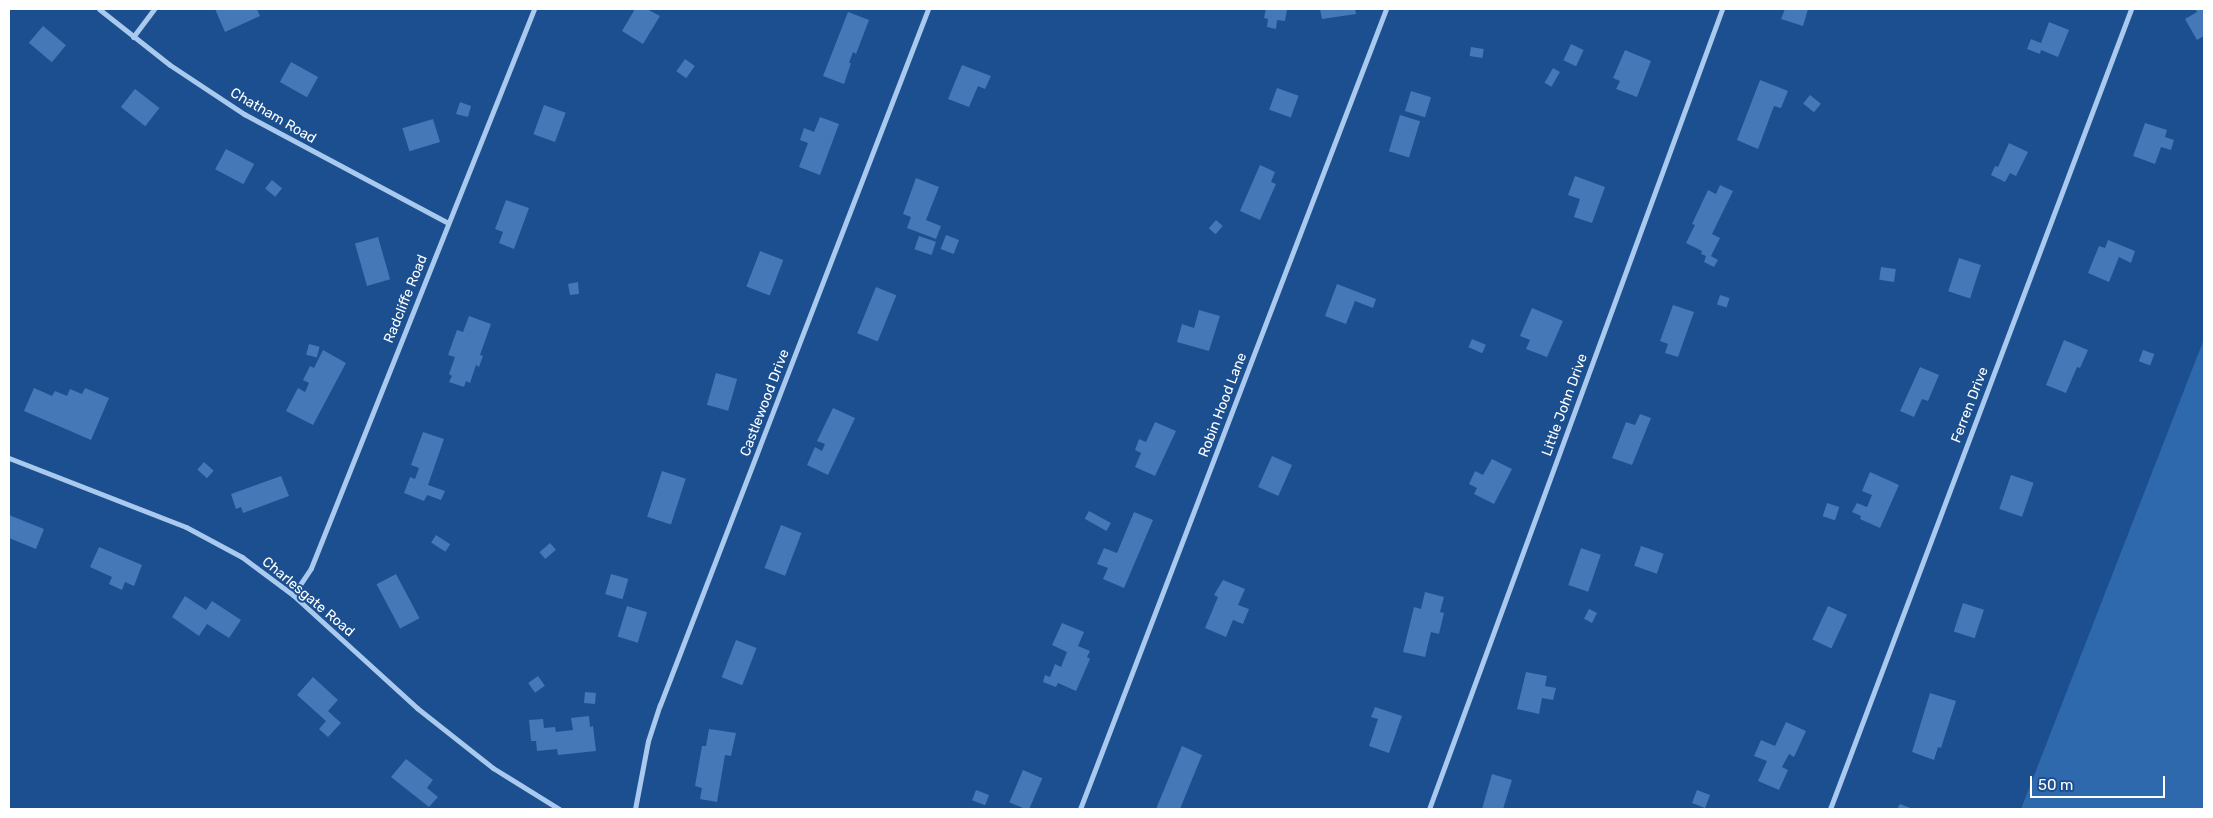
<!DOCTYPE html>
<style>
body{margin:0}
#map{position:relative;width:2213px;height:818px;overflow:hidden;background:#1b4f8f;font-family:Rubik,sans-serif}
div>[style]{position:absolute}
.green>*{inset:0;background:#2e69ad}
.building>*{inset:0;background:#4478b7;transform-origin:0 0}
.minor>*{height:5px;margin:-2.5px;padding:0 2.5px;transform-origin:2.5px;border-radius:2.5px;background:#a9c9ee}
span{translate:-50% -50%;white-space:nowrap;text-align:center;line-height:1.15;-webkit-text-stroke:4px #1b4f8f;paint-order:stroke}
.street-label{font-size:14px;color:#fff}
.frame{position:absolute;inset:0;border:10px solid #fff;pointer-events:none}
.scale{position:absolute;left:2030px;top:776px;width:135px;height:22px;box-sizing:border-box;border:2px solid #fff;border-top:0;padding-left:6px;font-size:15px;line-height:18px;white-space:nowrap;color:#fff;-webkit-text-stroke:4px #1b4f8f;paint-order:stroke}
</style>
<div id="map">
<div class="green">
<div style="clip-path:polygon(2204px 339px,2204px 809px,2021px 809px)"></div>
</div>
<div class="building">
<div style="clip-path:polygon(215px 9px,257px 9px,260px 16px,225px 32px)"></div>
<div style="clip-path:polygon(635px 9px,647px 9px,660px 16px,643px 44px,622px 31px)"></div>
<div style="clip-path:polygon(1266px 9px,1287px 9px,1285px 21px,1277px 20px,1276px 29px,1267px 27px,1268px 19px,1264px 18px)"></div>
<div style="clip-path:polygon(1320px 9px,1355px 9px,1356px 14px,1322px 19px)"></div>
<div style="clip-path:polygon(1785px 9px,1808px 9px,1803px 26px,1781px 19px)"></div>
<div style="clip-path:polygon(2195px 9px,2204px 9px,2204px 36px,2197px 40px,2185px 19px,2197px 12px)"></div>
<div style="clip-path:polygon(848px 12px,869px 20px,856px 54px,853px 52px,849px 63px,851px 63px,844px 84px,823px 76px)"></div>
<div style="clip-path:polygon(2049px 22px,2069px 30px,2058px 57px,2041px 50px,2040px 54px,2027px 49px,2031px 39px,2041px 43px)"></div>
<div style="left:43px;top:26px;width:30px;height:22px;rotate:40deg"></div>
<div style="left:1571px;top:44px;width:14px;height:18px;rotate:25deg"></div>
<div style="left:1471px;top:47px;width:13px;height:9px;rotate:9deg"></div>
<div style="clip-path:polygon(1625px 50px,1651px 61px,1637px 97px,1616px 89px,1620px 81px,1613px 78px)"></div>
<div style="left:685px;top:59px;width:12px;height:15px;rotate:35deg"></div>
<div style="left:291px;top:62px;width:31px;height:23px;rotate:29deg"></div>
<div style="clip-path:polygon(962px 65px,991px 76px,985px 89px,978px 86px,969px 107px,948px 99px)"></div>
<div style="left:1553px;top:68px;width:8px;height:17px;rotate:30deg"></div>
<div style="clip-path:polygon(1760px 80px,1788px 91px,1781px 108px,1774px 106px,1758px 149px,1737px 140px)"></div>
<div style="left:1277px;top:88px;width:23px;height:23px;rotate:20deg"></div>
<div style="left:135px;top:89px;width:31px;height:23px;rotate:38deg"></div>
<div style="left:1411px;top:91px;width:21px;height:21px;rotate:17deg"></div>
<div style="left:1810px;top:95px;width:14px;height:11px;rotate:39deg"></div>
<div style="clip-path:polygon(460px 102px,471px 106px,468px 117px,456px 114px)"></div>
<div style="left:544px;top:105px;width:23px;height:31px;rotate:20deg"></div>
<div style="left:1400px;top:115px;width:21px;height:38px;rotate:17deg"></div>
<div style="clip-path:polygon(820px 117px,839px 124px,820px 175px,799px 167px,808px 143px,800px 140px,804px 128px,814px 132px)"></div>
<div style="left:433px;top:119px;width:24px;height:32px;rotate:73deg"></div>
<div style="clip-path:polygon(2145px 123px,2167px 130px,2165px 137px,2174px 140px,2171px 150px,2161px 147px,2155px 164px,2133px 156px)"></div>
<div style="clip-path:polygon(2009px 143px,2028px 152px,2016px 176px,2010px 173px,2005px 182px,1991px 175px,1995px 166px,1998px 167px)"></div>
<div style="left:226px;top:149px;width:32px;height:23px;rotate:28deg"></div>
<div style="clip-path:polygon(1260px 165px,1275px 172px,1271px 182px,1276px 184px,1260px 220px,1240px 211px)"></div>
<div style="clip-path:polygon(1575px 176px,1605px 187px,1592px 223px,1574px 217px,1580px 199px,1568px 195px)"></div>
<div style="clip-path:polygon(916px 178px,939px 187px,926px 220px,941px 226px,936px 239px,907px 228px,911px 217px,903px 214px)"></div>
<div style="left:272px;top:180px;width:13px;height:11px;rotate:39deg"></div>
<div style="clip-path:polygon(1720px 185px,1733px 191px,1712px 234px,1720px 238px,1711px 256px,1718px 260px,1714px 267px,1704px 262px,1706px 256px,1701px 254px,1702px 251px,1686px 243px,1695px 225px,1692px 224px,1708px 190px,1716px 194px)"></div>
<div style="clip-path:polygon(506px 200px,529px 208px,514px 249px,499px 243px,503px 232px,495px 229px)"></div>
<div style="left:1216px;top:220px;width:9px;height:11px;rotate:41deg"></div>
<div style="left:946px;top:235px;width:14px;height:15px;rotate:21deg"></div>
<div style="left:919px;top:236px;width:18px;height:14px;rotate:19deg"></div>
<div style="left:378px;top:237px;width:44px;height:24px;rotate:74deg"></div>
<div style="clip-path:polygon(2108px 240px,2135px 251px,2131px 263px,2119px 257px,2109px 282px,2088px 273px,2099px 246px,2105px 248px)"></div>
<div style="left:760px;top:251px;width:25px;height:38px;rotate:21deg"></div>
<div style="left:1959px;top:258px;width:23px;height:35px;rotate:18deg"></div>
<div style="left:1881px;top:267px;width:15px;height:13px;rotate:8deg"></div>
<div style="clip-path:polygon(578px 282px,579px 294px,570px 295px,568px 284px)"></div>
<div style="clip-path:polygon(1337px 284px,1376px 299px,1373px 308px,1355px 301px,1346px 324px,1325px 316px)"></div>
<div style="left:876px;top:287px;width:22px;height:50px;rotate:22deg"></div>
<div style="left:1720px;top:295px;width:10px;height:10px;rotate:17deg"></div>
<div style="clip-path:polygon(1673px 305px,1694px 312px,1678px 357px,1665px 353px,1668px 344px,1660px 341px)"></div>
<div style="clip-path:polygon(1532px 308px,1563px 321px,1547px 357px,1526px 349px,1530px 340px,1520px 336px)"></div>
<div style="clip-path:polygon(1199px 310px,1220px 316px,1209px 351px,1177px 342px,1182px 324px,1194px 328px)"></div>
<div style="clip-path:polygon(469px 316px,491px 324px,480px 355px,483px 356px,479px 367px,476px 365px,470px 383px,466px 381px,464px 387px,449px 382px,452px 376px,449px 374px,455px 357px,448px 355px,457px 330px,463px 332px)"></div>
<div style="left:1472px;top:339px;width:15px;height:9px;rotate:23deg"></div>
<div style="clip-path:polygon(2064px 340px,2088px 350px,2080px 368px,2077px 367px,2066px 393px,2046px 385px)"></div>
<div style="left:309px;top:344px;width:11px;height:11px;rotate:15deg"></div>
<div style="clip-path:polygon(323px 350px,346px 363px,313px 425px,286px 411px,298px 388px,305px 392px,309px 383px,303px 380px,310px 366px,314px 368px)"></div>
<div style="left:2143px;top:350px;width:12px;height:12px;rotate:20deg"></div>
<div style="clip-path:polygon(1920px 367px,1939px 375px,1928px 401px,1922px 399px,1914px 417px,1900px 411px)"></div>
<div style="left:716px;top:373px;width:22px;height:33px;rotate:16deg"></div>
<div style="clip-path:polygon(34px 388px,52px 396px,55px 391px,67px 396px,70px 389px,82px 394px,85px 388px,109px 398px,91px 440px,24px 411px)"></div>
<div style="clip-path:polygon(833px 408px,855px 418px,828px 475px,807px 465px,815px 447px,822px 451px,825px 444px,817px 441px)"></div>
<div style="clip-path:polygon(1640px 414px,1651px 418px,1632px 465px,1612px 458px,1626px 422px,1635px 425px)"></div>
<div style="clip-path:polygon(1155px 422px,1176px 431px,1155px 476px,1135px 467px,1141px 453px,1135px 450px,1139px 439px,1146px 442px)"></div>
<div style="clip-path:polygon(423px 432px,444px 439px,428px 485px,445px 491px,441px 500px,427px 495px,424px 501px,404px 493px,410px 477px,415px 479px,419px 468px,411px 465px)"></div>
<div style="left:1272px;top:456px;width:22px;height:34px;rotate:24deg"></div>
<div style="clip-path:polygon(1492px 459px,1512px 469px,1494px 504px,1474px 494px,1477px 488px,1469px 484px,1475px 471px,1483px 475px)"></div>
<div style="left:204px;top:462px;width:13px;height:10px;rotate:42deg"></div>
<div style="left:662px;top:471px;width:25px;height:48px;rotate:18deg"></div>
<div style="clip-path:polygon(1870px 472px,1899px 485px,1880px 528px,1860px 519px,1861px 516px,1852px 512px,1857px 503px,1867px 507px,1872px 495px,1862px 491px)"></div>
<div style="left:2011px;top:475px;width:24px;height:36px;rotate:19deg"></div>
<div style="clip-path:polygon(281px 476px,289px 496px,243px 513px,241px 507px,236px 509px,231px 494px)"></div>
<div style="left:1827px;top:503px;width:13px;height:14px;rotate:18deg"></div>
<div style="left:1089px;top:511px;width:25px;height:9px;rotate:29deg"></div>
<div style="clip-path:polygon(1134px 512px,1153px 520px,1124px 588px,1103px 579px,1108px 568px,1097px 564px,1104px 548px,1117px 553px)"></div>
<div style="clip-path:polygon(9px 515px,44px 529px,36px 549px,9px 538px)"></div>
<div style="left:781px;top:525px;width:22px;height:46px;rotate:21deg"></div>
<div style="left:436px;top:535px;width:17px;height:9px;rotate:33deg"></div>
<div style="left:550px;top:543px;width:9px;height:14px;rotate:49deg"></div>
<div style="left:1641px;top:546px;width:24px;height:21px;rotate:19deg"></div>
<div style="clip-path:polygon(99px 547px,142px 565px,134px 586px,125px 582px,122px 590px,109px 584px,112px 577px,90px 567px)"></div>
<div style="left:1581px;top:548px;width:21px;height:39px;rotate:19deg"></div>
<div style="left:396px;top:574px;width:50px;height:22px;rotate:62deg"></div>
<div style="left:611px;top:574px;width:18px;height:21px;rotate:16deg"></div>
<div style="clip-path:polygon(1223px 580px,1245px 589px,1238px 605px,1249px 609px,1243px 624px,1233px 620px,1226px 637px,1205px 628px,1218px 597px,1214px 595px)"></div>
<div style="clip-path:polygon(1425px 592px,1444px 597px,1440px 612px,1444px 613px,1439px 634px,1431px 632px,1425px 657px,1403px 652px,1414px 607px,1421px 609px)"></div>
<div style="clip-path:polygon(185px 596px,206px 610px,212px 601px,241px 620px,229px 638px,207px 624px,199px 636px,172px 617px)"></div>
<div style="left:1963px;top:603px;width:22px;height:30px;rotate:18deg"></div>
<div style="left:627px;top:606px;width:21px;height:32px;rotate:17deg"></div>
<div style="left:1828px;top:606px;width:21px;height:37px;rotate:25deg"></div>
<div style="left:1589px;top:609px;width:9px;height:11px;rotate:27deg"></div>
<div style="clip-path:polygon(1062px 623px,1084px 632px,1078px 646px,1090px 651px,1087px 657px,1090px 659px,1076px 691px,1058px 683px,1056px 687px,1043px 682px,1045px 675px,1050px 677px,1055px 664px,1061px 667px,1067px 652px,1052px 645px)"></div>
<div style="left:736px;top:640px;width:22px;height:40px;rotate:21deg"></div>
<div style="clip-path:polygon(1526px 672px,1547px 676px,1545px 686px,1556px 688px,1553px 700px,1542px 698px,1539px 714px,1517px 709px)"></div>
<div style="left:538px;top:676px;width:12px;height:12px;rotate:55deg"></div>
<div style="clip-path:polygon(313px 677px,338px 700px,328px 711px,341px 723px,328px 737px,319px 729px,326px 721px,297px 695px)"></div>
<div style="left:585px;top:692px;width:11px;height:11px;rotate:5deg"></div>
<div style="clip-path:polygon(1930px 693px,1956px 701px,1941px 748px,1938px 747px,1934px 760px,1912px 752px)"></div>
<div style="clip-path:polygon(1375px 707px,1402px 716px,1389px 753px,1369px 746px,1378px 719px,1371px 717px)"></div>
<div style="clip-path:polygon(589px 716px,590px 727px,593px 726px,596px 751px,558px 755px,557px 749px,537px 751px,536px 741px,531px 741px,529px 720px,543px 719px,544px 728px,555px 727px,556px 732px,573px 730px,571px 718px)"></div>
<div style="clip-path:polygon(1786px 722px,1806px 731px,1794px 757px,1789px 754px,1782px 767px,1788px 770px,1779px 790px,1758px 781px,1767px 761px,1754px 756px,1761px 740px,1775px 746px)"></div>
<div style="clip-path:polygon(709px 729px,736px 733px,731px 756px,725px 755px,717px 802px,700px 799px,702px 788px,695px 786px,702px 746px,706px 746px)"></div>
<div style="clip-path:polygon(1182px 746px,1202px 755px,1180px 809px,1156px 809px)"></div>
<div style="clip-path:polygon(406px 759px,433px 780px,427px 788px,438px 797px,429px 807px,391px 777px)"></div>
<div style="left:1023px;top:770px;width:21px;height:35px;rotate:23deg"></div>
<div style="clip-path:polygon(1492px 774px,1512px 780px,1503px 809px,1482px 809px)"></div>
<div style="left:976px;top:790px;width:14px;height:11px;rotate:21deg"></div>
<div style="left:1697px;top:790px;width:14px;height:14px;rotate:21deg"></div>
<div style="clip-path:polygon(1900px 804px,1913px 809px,1897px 809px)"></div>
</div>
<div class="minor">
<div style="left:99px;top:9px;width:90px;rotate:38.3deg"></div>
<div style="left:170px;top:65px;width:89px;rotate:33.5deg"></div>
<div style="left:244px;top:114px;width:231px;rotate:28.1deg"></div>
<div style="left:133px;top:37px;width:35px;rotate:-53deg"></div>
<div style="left:9px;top:458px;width:190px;rotate:21.3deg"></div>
<div style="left:186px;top:527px;width:64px;rotate:28.2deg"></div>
<div style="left:242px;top:557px;width:64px;rotate:36.7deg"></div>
<div style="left:293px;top:595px;width:168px;rotate:42.3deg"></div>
<div style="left:417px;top:708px;width:97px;rotate:38.3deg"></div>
<div style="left:493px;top:768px;width:78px;rotate:31.8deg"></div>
<div style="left:293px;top:595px;width:32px;rotate:-56deg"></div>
<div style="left:311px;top:568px;width:602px;rotate:-68.25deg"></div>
<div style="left:635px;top:809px;width:69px;rotate:-79.2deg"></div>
<div style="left:648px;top:741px;width:38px;rotate:-72deg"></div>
<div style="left:660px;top:705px;width:746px;rotate:-68.94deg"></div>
<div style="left:1080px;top:809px;width:857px;rotate:-69.07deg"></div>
<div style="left:1429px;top:809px;width:852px;rotate:-69.88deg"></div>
<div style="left:1830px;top:809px;width:855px;rotate:-69.38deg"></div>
</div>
<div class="street-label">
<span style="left:273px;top:116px;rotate:30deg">Chatham Road</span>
<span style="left:406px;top:299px;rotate:-68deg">Radcliffe Road</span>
<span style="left:765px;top:403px;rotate:-69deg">Castlewood Drive</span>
<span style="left:1223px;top:405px;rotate:-69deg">Robin Hood Lane</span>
<span style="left:1565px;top:405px;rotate:-70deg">Little John Drive</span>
<span style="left:1970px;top:405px;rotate:-69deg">Ferren Drive</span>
<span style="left:308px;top:597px;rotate:40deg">Charlesgate Road</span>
</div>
<div class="frame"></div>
<div class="scale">50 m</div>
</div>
